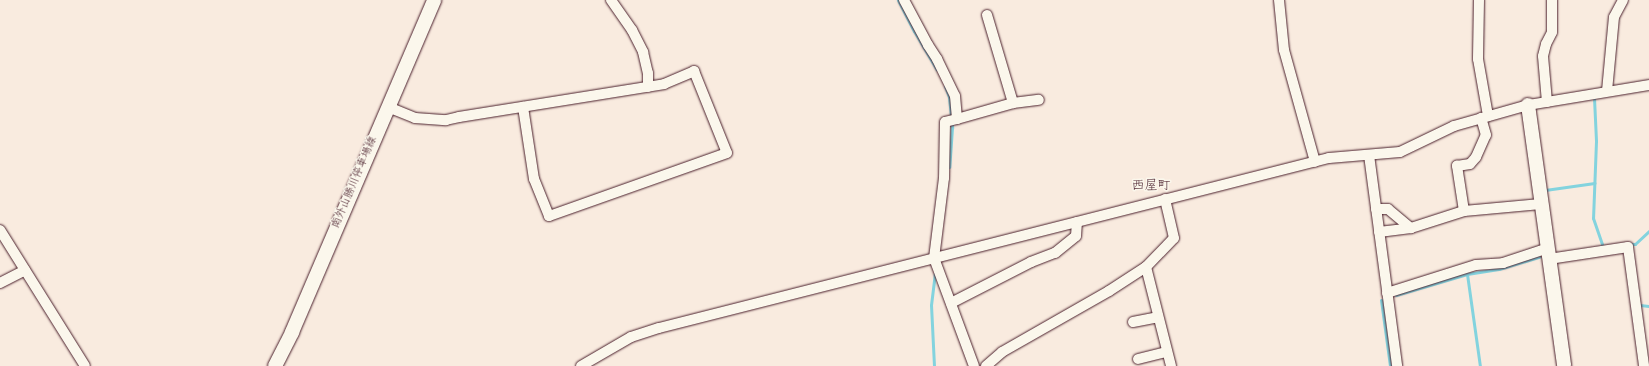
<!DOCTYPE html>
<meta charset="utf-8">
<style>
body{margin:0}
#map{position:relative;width:1649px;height:366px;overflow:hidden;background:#f9ebdf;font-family:"Gochi Hand","Klee One",sans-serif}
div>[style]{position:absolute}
.stream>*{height:3px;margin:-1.5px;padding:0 1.5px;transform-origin:1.5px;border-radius:1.5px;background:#83d3de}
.roads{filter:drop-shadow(0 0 1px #4a1f2b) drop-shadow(0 0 1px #4a1f2b)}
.street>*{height:10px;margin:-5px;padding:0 5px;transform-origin:5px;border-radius:5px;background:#fbf7ec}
.secondary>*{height:14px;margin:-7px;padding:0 7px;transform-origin:7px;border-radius:7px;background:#fbf7ec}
span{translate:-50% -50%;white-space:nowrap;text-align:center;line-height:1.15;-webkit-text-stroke:3px #fbf7ec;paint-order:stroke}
.street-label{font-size:11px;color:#4a1f2b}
.quarter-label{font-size:13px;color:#4a1f2b}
</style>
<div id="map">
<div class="stream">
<div style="left:898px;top:0;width:35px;rotate:63deg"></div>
<div style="left:914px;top:31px;width:45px;rotate:59.5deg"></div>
<div style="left:945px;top:86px;width:12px;rotate:70deg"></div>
<div style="left:949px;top:97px;width:31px;rotate:84deg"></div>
<div style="left:952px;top:128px;width:39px;rotate:94deg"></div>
<div style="left:1594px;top:98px;width:43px;rotate:87.3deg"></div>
<div style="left:1596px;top:141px;width:77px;rotate:92.2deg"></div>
<div style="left:1593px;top:218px;width:31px;rotate:71deg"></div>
<div style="left:1545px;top:192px;width:2px;rotate:-90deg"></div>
<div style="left:1545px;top:190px;width:50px;rotate:-8deg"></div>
<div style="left:1628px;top:244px;width:7px"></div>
<div style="left:1635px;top:244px;width:19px;rotate:-43deg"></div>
<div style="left:1467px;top:274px;width:93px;rotate:82deg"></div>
<div style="left:1396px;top:295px;width:74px;rotate:-16.5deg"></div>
<div style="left:1467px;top:274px;width:32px;rotate:-9deg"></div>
<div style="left:1499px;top:269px;width:42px;rotate:-16.7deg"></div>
<div style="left:1381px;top:300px;width:67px;rotate:82.2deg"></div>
<div style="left:1640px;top:305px;width:9px;rotate:6deg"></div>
<div style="left:934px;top:366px;width:61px;rotate:-92.8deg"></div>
<div style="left:931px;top:305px;width:33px;rotate:-83deg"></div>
</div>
<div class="roads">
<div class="street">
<div style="left:611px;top:0;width:37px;rotate:55deg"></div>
<div style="left:632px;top:30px;width:25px;rotate:63deg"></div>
<div style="left:643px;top:52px;width:22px;rotate:77deg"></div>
<div style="left:648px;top:73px;width:14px;rotate:90deg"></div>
<div style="left:904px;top:0;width:51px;rotate:61.9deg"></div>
<div style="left:928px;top:45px;width:17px;rotate:57deg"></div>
<div style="left:937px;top:59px;width:41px;rotate:64.1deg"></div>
<div style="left:955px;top:96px;width:23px;rotate:85deg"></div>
<div style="left:957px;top:119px;width:12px;rotate:166deg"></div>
<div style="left:945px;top:122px;width:56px;rotate:91deg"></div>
<div style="left:944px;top:178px;width:81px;rotate:97.1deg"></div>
<div style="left:934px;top:258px;width:115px;rotate:69.7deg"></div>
<div style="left:1279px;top:0;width:50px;rotate:84.3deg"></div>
<div style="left:1284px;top:50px;width:116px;rotate:74.5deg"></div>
<div style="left:1479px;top:0;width:59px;rotate:91deg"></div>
<div style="left:1478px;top:59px;width:58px;rotate:80deg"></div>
<div style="left:987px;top:15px;width:92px;rotate:73.5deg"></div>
<div style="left:1607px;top:91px;width:74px;rotate:-84.6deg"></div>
<div style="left:1614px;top:17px;width:19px;rotate:-62deg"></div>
<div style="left:1547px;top:102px;width:46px;rotate:-95deg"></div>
<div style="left:1543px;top:56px;width:12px;rotate:-76deg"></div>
<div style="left:1546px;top:44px;width:13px;rotate:-63deg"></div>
<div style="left:1552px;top:32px;width:32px;rotate:-90deg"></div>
<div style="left:388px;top:107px;width:29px;rotate:22deg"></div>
<div style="left:415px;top:118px;width:31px;rotate:4deg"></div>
<div style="left:446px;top:120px;width:13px;rotate:-13deg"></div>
<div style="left:459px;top:117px;width:208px;rotate:-9.1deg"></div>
<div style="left:664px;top:84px;width:33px;rotate:-23deg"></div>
<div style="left:694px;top:71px;width:88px;rotate:68.1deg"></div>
<div style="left:727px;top:153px;width:189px;rotate:160.5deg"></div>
<div style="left:549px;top:216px;width:40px;rotate:-112deg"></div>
<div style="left:534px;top:179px;width:73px;rotate:-98.7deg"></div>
<div style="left:957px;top:119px;width:58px;rotate:-15.9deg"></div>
<div style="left:1013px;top:103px;width:26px;rotate:-7deg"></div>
<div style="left:1369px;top:155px;width:213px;rotate:82.4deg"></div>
<div style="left:1376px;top:209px;width:12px"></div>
<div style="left:1388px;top:209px;width:30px;rotate:40deg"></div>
<div style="left:1464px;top:211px;width:46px;rotate:-98.8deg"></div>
<div style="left:1457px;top:166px;width:13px;rotate:-9deg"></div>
<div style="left:1470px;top:164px;width:9px;rotate:-49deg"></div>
<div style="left:1476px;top:157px;width:24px;rotate:-66deg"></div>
<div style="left:1486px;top:135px;width:18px;rotate:-106deg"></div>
<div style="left:0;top:230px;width:160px;rotate:58deg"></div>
<div style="left:1379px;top:232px;width:32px;rotate:-7deg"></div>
<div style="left:1411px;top:228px;width:56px;rotate:-17.8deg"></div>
<div style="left:1464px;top:211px;width:77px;rotate:-5.2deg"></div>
<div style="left:1549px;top:259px;width:80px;rotate:-8.6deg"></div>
<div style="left:1628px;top:247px;width:120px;rotate:82.3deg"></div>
<div style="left:1146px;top:267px;width:102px;rotate:75.8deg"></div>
<div style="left:0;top:283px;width:28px;rotate:-27deg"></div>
<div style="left:1387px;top:293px;width:93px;rotate:-17.5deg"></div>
<div style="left:1476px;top:265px;width:27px;rotate:-4deg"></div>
<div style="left:1503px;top:263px;width:47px;rotate:-18.4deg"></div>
<div style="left:951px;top:303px;width:90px;rotate:-27.1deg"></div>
<div style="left:1031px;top:262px;width:26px;rotate:-21deg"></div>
<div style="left:1055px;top:253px;width:27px;rotate:-39deg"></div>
<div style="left:1076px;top:236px;width:14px;rotate:-86deg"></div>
<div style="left:1133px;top:322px;width:25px;rotate:-11deg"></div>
<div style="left:1138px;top:359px;width:30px;rotate:-14deg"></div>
<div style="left:581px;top:366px;width:58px;rotate:-30.1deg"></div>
<div style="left:631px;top:337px;width:29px;rotate:-18deg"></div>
<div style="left:659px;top:328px;width:691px;rotate:-14.24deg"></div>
<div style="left:1329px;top:158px;width:71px;rotate:-4.8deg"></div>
<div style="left:1400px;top:152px;width:60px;rotate:-25.7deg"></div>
<div style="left:1454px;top:126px;width:77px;rotate:-15.8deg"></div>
<div style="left:1528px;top:105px;width:123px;rotate:-9.4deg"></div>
<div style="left:986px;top:366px;width:21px;rotate:-41deg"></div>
<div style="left:1002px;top:352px;width:123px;rotate:-29.7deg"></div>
<div style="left:1109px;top:291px;width:44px;rotate:-33deg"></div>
<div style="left:1146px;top:267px;width:40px;rotate:-46deg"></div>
<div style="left:1174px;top:238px;width:40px;rotate:-103deg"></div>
</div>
<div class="secondary">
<div style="left:1528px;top:105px;width:263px;rotate:82.1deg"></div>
<div style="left:275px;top:366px;width:38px;rotate:-63deg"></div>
<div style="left:292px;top:332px;width:361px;rotate:-66.8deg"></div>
</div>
</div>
<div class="street-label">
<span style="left:355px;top:183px;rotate:-67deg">南外山勝川停車場線</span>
</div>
<div class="quarter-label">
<span style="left:1151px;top:187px">西屋町</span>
</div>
</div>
